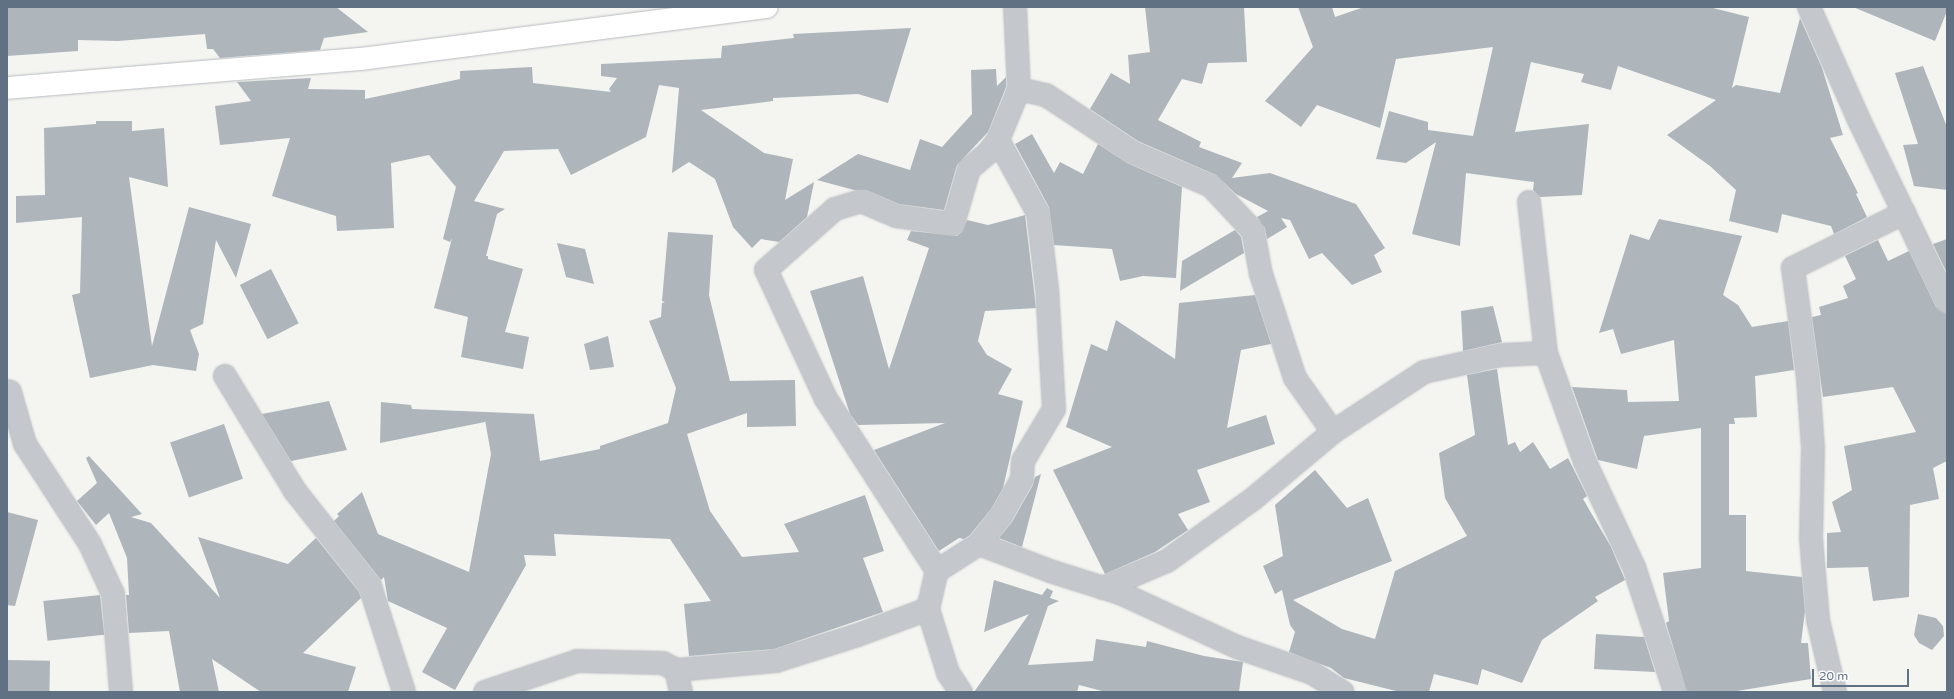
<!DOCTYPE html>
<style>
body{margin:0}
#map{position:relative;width:1954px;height:699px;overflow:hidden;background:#f4f5f0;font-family:"Varela Round",sans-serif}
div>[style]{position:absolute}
.building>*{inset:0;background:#aeb5bb;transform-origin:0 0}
.roads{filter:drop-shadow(0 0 1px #b6bac0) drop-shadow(0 0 1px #b6bac0)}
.street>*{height:22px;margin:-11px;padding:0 11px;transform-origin:11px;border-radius:11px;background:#c4c7cb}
.secondary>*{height:22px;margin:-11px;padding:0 11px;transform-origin:11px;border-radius:11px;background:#fff}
span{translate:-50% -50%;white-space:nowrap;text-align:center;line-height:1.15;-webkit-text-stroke:4px #fff;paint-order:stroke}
.frame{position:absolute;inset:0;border:8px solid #617184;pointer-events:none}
.scale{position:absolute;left:1812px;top:669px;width:97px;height:18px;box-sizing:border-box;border:2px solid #617184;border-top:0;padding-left:5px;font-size:12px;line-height:14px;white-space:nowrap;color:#617184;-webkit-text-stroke:3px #fff;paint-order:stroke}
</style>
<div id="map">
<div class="building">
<div style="clip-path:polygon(7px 7px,336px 7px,368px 32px,324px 38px,320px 50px,220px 58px,213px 49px,207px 49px,205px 34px,118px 41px,78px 40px,78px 51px,7px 56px)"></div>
<div style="clip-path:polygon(1145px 7px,1244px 7px,1247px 62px,1208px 63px,1202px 84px,1182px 79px,1158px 120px,1201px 142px,1199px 147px,1242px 163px,1232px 178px,1270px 173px,1356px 204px,1385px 248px,1374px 255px,1382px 272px,1352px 285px,1322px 253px,1309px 259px,1290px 220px,1281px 218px,1287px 227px,1267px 239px,1265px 228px,1257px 217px,1268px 211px,1236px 194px,1216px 175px,1138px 141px,1090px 109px,1111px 73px,1130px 84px,1128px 55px,1150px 52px)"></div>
<div style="clip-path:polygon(1298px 7px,1332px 7px,1335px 17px,1364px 7px,1709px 7px,1749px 17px,1732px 88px,1736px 85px,1780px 93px,1800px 18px,1822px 68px,1843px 135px,1830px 138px,1858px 193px,1856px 194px,1867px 217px,1834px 234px,1831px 226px,1782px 214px,1778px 233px,1729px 221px,1736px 190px,1710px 166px,1667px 135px,1716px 100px,1618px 66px,1611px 90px,1581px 82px,1584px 74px,1531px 62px,1515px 132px,1589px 124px,1582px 195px,1540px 197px,1533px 190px,1534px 182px,1466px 173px,1460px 246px,1412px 234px,1436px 142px,1406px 163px,1376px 159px,1389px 111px,1428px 122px,1428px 130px,1473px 136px,1493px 47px,1396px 59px,1380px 128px,1317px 105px,1301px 127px,1265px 101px,1313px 47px)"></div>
<div style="clip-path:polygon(1853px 7px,1947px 7px,1947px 11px,1935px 41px)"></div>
<div style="clip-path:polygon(911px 28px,888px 103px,858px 94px,773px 98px,773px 101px,701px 110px,764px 153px,793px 159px,785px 200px,814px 182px,807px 217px,779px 242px,761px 239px,752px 248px,733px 227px,715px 179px,689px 162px,672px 173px,679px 88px,659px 85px,646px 137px,571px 175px,558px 149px,504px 151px,474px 201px,505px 209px,497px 214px,486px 256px,488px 256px,488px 259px,523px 269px,505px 332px,529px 337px,523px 369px,461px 357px,468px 317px,434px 308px,452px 238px,450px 242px,443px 239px,456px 187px,429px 155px,391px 163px,394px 228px,337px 231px,336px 216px,272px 196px,290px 138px,220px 145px,215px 106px,251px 101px,237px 82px,311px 78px,308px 89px,365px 90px,365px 99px,460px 79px,460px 71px,532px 67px,533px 83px,611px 92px,609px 89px,617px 78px,601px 76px,601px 64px,721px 58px,722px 46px,794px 38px,793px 34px)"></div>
<div style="clip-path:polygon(1923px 66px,1947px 127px,1947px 190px,1914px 186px,1903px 145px,1918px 144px,1895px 73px)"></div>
<div style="clip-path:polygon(996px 69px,997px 86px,1006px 77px,1006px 87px,988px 132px,957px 165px,944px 210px,899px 204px,866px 190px,854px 190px,817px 180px,858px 154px,910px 170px,920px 139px,942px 147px,972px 114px,971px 70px)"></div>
<div style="clip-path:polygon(96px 121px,132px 121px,132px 131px,164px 128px,168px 187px,129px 177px,152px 346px,189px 207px,251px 224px,236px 278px,216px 240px,203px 324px,190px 330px,199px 354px,196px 371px,153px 365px,90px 378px,72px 295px,80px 293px,82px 217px,16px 223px,16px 196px,45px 195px,44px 128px,96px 124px)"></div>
<div style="clip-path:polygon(1032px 134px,1054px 173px,1060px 162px,1083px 174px,1098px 144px,1127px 163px,1182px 187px,1176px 278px,1143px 276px,1120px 281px,1112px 249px,1054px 245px,1049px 207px,1015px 144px)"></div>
<div style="clip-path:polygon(1025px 215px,1036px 308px,985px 311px,978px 341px,987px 355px,1012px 369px,998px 394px,1023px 401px,1003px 488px,991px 509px,970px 535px,964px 539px,959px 538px,939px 551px,874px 450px,945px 423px,858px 425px,850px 414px,810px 291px,863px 276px,889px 369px,929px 248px,907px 240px,911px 231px,957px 236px,962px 232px,967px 220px,988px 225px)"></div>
<div style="clip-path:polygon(1659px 219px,1742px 236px,1723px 295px,1738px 305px,1752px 327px,1788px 321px,1794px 370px,1755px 376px,1757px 417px,1734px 418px,1735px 424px,1729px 424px,1729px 515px,1746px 515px,1746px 571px,1802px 577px,1805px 611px,1801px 643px,1808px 643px,1811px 679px,1731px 692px,1687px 692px,1666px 623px,1669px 621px,1663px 573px,1701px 568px,1701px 428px,1644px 436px,1637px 469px,1598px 460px,1572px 387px,1627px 390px,1628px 402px,1679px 401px,1674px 340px,1621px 354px,1613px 329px,1599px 333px,1630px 234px,1649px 240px)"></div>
<div style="clip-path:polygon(1235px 230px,1241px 237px,1244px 253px,1180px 291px,1182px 261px)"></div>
<div style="clip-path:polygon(668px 232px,713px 235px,709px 295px,730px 381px,795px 380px,796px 426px,747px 427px,747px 413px,687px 434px,710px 511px,742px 557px,799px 552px,784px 524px,865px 495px,884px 551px,863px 558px,883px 612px,774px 649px,689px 656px,684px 604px,711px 601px,670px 539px,554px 534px,556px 556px,524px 555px,526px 565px,455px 690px,422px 672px,447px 628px,388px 601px,384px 577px,381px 580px,334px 521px,339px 516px,337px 514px,362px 492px,378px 534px,469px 572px,491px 454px,485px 420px,485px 422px,380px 443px,381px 402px,411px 405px,412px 409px,534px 414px,540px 461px,600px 449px,600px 446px,668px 423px,676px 388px,649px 321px,661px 317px,662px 303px,665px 302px,662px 301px)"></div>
<div style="clip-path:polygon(1947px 239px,1947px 273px,1933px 244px)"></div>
<div style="clip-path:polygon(1878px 240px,1888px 261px,1909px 251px,1936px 307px,1947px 314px,1947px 461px,1933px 468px,1939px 499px,1910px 505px,1909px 597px,1873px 601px,1868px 567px,1827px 568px,1827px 533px,1841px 532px,1832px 502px,1852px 490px,1844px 446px,1916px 432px,1893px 387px,1823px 397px,1812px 317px,1821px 315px,1819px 307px,1848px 298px,1843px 286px,1856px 279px,1845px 256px)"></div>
<div style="clip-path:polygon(557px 243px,585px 249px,594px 284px,566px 277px)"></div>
<div style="left:271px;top:269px;width:61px;height:35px;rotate:63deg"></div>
<div style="clip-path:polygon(1255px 295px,1271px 344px,1241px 350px,1227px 428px,1266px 415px,1275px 444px,1197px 470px,1210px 502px,1178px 514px,1188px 530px,1155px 552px,1105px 574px,1053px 470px,1112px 447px,1066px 427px,1091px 344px,1107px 351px,1116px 320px,1175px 359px,1179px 303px)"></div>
<div style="clip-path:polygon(1493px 306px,1502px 342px,1463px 351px,1461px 311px)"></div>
<div style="clip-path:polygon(608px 336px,614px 367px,590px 370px,584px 344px)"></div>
<div style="clip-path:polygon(1497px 369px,1508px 445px,1515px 442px,1520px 452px,1533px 442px,1550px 469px,1568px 458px,1587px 496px,1583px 499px,1611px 547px,1625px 580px,1595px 597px,1598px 601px,1542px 640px,1522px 683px,1482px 669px,1478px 685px,1434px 674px,1429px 692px,1400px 692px,1344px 678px,1331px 668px,1289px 652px,1295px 632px,1290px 625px,1282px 590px,1275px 594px,1263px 566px,1283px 556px,1275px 505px,1315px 470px,1347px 508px,1368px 498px,1392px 561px,1293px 600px,1342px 629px,1375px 639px,1395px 571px,1467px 536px,1445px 498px,1439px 453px,1475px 435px,1467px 375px)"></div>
<div style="clip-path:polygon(329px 401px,347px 450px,291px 461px,262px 414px)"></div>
<div style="left:224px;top:424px;width:58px;height:57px;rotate:71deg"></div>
<div style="clip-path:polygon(89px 456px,142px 514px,131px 517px,151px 523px,220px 598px,198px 537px,288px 564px,316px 538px,359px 592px,361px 598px,303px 653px,356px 667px,348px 692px,261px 692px,212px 659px,219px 692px,180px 692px,169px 631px,129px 633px,126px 595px,129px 595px,127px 558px,109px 513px,96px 525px,77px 501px,97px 483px,86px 458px)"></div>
<div style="clip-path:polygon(1041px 474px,1022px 547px,999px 538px,1012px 522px,1033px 485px,1035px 477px)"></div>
<div style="clip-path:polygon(7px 512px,38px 520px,15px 606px,7px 605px)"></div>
<div style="clip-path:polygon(994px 580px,1042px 595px,1047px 588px,1053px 591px,1050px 598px,1059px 601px,1048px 606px,1028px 665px,1093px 661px,1096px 639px,1146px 647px,1147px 641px,1204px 656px,1243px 662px,1239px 692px,1106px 692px,1079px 685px,1077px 692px,974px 692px,1029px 614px,984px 632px)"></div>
<div style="left:100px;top:595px;width:40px;height:57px;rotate:84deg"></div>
<div style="clip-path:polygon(1918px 614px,1936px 618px,1943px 626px,1944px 636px,1932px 650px,1919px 643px,1914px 635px)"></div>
<div style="clip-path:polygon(1596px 634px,1644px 637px,1655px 672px,1594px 669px)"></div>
<div style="left:7px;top:660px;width:43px;height:32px;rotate:1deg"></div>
</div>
<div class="roads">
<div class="street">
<div style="left:1809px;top:7px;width:124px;rotate:66.1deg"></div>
<div style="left:1859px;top:120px;width:202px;rotate:64.2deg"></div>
<div style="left:1019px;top:89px;width:28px;rotate:13deg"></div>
<div style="left:1046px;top:95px;width:103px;rotate:33.5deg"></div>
<div style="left:1132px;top:152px;width:86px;rotate:23.3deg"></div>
<div style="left:1211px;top:186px;width:62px;rotate:47deg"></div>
<div style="left:1253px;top:231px;width:44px;rotate:79.5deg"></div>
<div style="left:1261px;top:274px;width:109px;rotate:71.9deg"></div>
<div style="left:1295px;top:378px;width:66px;rotate:54.9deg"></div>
<div style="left:1529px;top:202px;width:152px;rotate:83.6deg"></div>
<div style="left:1546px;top:353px;width:116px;rotate:70.3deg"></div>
<div style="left:1585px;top:462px;width:116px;rotate:65deg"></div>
<div style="left:1634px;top:567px;width:132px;rotate:71.8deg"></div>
<div style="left:225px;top:376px;width:135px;rotate:58.7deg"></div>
<div style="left:295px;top:491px;width:121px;rotate:51.7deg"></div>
<div style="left:370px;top:586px;width:111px;rotate:72.2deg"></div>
<div style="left:7px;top:391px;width:3px;rotate:18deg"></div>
<div style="left:10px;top:392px;width:54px;rotate:73.9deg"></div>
<div style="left:25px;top:444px;width:119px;rotate:57deg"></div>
<div style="left:90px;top:544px;width:55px;rotate:65.3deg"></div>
<div style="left:113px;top:594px;width:98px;rotate:85.3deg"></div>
<div style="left:979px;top:544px;width:79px;rotate:20.7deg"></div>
<div style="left:1053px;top:572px;width:70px;rotate:17.4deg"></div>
<div style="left:1120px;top:593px;width:129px;rotate:24.8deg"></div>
<div style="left:1237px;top:647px;width:79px;rotate:19.1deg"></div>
<div style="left:1312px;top:673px;width:36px;rotate:32deg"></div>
<div style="left:937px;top:571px;width:205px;rotate:-122.8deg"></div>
<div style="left:826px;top:399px;width:142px;rotate:-114.9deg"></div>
<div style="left:766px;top:270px;width:92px;rotate:-41.5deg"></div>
<div style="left:835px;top:209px;width:27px;rotate:-17deg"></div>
<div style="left:861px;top:201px;width:38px;rotate:23deg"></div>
<div style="left:896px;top:216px;width:58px;rotate:8deg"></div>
<div style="left:953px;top:224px;width:57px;rotate:-73.8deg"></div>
<div style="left:969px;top:169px;width:25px;rotate:-40deg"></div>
<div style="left:988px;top:153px;width:16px;rotate:-52deg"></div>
<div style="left:1103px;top:588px;width:69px;rotate:-22.9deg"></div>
<div style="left:1167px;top:561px;width:106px;rotate:-35.8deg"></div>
<div style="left:1253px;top:499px;width:104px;rotate:-39.9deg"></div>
<div style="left:1333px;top:432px;width:109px;rotate:-33.4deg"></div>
<div style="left:1424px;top:372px;width:79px;rotate:-12.4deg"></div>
<div style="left:1501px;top:355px;width:45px;rotate:-2.5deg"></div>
<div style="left:928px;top:609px;width:67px;rotate:72.6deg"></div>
<div style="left:948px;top:673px;width:23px;rotate:56deg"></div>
<div style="left:676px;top:670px;width:23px;rotate:77deg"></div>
<div style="left:485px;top:692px;width:97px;rotate:-18.6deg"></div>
<div style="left:577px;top:661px;width:86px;rotate:1.3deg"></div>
<div style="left:663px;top:663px;width:15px;rotate:28deg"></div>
<div style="left:676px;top:670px;width:100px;rotate:-5.1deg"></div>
<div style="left:776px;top:661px;width:86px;rotate:-17.6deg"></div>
<div style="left:858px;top:635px;width:75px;rotate:-20.4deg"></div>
<div style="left:928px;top:609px;width:39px;rotate:-77deg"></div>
<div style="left:937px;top:571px;width:50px;rotate:-32.7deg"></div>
<div style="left:979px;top:544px;width:36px;rotate:-52deg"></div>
<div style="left:1001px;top:516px;width:43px;rotate:-60.4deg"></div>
<div style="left:1022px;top:479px;width:18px;rotate:-87deg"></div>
<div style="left:1023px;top:461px;width:61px;rotate:-59.2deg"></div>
<div style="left:1054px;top:409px;width:120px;rotate:-93.3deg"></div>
<div style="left:1047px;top:289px;width:77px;rotate:-96.8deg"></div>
<div style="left:1038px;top:213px;width:83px;rotate:-118.7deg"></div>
<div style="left:998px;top:140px;width:55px;rotate:-67.6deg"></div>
<div style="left:1019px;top:89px;width:82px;rotate:-92.8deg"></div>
<div style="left:1835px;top:692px;width:74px;rotate:-103.3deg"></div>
<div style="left:1818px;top:620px;width:82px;rotate:-94.9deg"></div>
<div style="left:1811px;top:538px;width:90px;rotate:-88.7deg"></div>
<div style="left:1813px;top:448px;width:70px;rotate:-94.1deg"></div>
<div style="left:1808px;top:378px;width:111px;rotate:-97.8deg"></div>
<div style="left:1793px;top:268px;width:124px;rotate:-26.4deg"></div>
</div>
<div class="secondary">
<div style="left:7px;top:88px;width:355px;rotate:-4.7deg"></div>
<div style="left:361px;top:59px;width:409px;rotate:-7.3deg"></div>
</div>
</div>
<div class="frame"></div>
<div class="scale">20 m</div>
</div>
